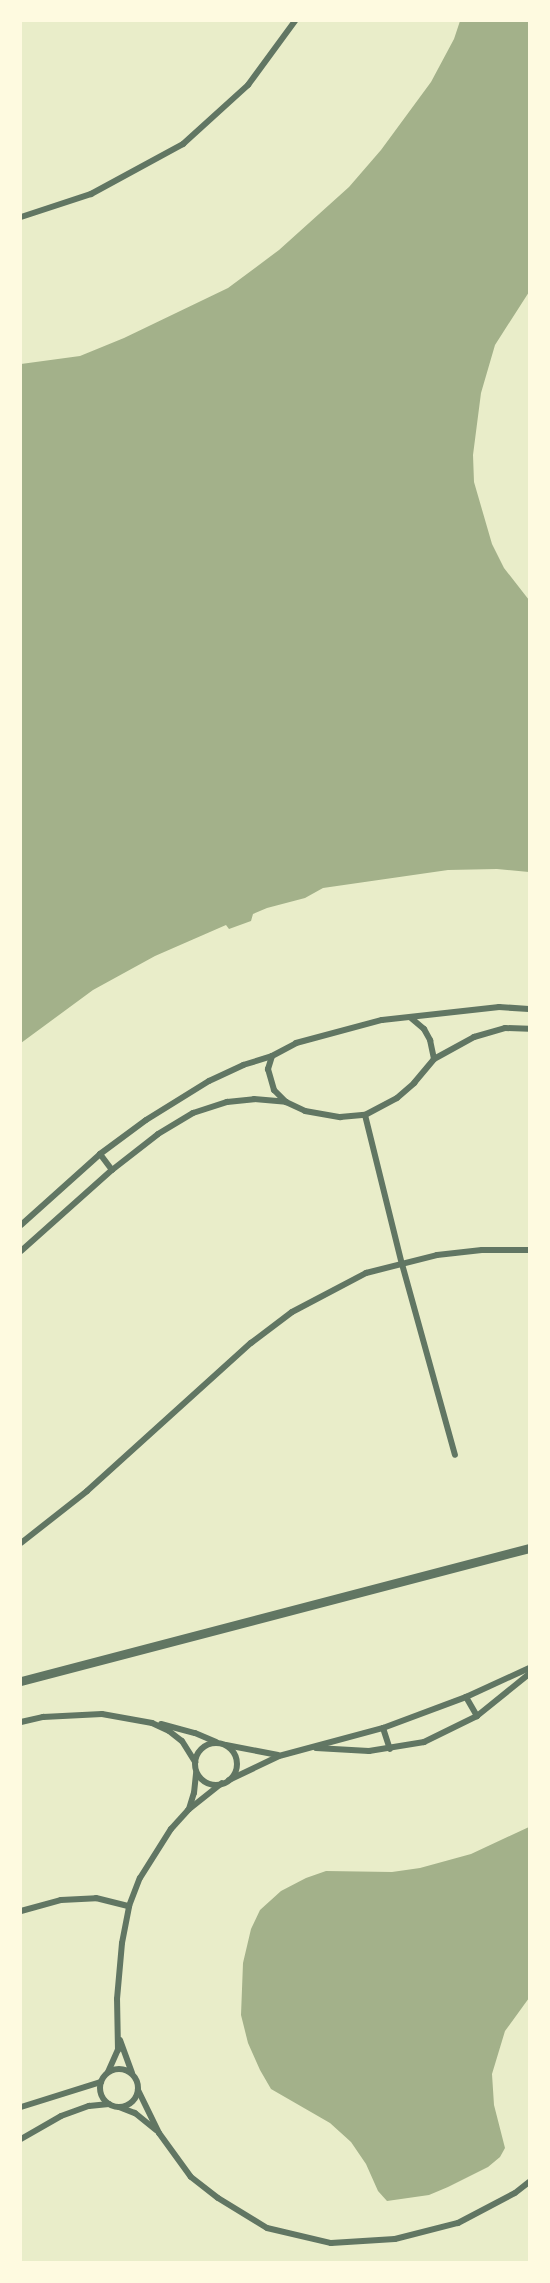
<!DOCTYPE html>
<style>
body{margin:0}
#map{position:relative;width:550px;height:2283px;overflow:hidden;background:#e9edc9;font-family:"Roboto Condensed",sans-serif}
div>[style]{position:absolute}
.water>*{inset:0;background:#a3b18a}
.minor>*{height:6px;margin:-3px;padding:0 3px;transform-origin:3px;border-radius:3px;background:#617663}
.minor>.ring{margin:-3px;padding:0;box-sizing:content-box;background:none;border:6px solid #617663;border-radius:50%}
.tertiary>*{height:9px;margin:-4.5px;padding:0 4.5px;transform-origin:4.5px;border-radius:4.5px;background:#617663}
span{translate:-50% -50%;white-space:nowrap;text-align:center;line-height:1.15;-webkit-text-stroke:4.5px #fefae0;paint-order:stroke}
.frame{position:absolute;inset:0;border:22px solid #fefae0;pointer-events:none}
</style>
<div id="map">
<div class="water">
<div style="clip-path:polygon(460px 21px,529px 21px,529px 292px,495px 345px,481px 393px,473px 455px,474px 482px,492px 544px,504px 568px,529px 600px,529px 872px,497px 869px,448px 870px,323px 888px,305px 898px,267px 908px,253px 914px,251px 921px,229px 929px,226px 925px,155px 956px,93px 990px,21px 1043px,21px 364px,80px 356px,124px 338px,228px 288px,279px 250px,349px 187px,381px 150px,431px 82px,454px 39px)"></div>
<div style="clip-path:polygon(529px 1827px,529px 1998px,505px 2031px,492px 2074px,494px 2105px,505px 2148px,500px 2157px,488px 2167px,448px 2187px,429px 2195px,387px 2201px,378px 2191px,366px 2164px,351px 2142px,330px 2123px,271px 2089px,260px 2070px,248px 2043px,241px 2015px,243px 1963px,251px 1929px,260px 1910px,281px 1891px,306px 1878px,326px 1871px,392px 1872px,420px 1868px,471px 1854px)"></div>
</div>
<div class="minor">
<div style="left:21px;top:217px;width:74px;rotate:-18.2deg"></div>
<div style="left:91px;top:194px;width:105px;rotate:-28.5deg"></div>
<div style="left:183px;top:144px;width:88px;rotate:-42.2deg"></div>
<div style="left:248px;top:85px;width:79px;rotate:-53.7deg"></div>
<div style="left:411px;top:1018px;width:17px;rotate:40deg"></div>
<div style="left:424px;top:1029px;width:13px;rotate:61deg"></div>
<div style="left:430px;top:1040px;width:19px;rotate:78deg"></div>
<div style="left:272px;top:1056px;width:14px;rotate:107deg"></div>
<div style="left:268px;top:1069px;width:22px;rotate:74deg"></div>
<div style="left:274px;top:1090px;width:17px;rotate:45deg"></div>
<div style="left:365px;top:1115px;width:154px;rotate:76.1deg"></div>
<div style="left:402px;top:1264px;width:198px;rotate:74.5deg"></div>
<div style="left:100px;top:1154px;width:20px;rotate:53deg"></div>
<div style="left:21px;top:1225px;width:106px;rotate:-41.9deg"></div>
<div style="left:100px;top:1154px;width:57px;rotate:-36.5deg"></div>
<div style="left:146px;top:1120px;width:74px;rotate:-31.8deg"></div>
<div style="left:209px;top:1081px;width:38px;rotate:-25deg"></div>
<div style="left:243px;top:1065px;width:30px;rotate:-17deg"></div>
<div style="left:272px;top:1056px;width:27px;rotate:-28deg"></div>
<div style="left:296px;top:1043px;width:89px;rotate:-15deg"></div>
<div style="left:382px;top:1020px;width:118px;rotate:-6.3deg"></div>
<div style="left:499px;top:1007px;width:30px;rotate:4deg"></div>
<div style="left:21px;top:1251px;width:122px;rotate:-41.7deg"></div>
<div style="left:112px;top:1170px;width:58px;rotate:-38deg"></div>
<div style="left:158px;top:1134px;width:41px;rotate:-31deg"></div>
<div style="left:193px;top:1113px;width:36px;rotate:-18deg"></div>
<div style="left:227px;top:1102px;width:27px;rotate:-6deg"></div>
<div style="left:254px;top:1099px;width:32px;rotate:5deg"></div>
<div style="left:286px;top:1102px;width:21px;rotate:25deg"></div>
<div style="left:305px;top:1111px;width:36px;rotate:10deg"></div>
<div style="left:340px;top:1117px;width:25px;rotate:-5deg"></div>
<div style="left:365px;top:1115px;width:36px;rotate:-28deg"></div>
<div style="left:397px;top:1098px;width:23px;rotate:-41deg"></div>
<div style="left:414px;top:1083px;width:31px;rotate:-50deg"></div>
<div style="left:434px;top:1059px;width:46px;rotate:-28.8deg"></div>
<div style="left:474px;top:1037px;width:32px;rotate:-16deg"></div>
<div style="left:505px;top:1028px;width:24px;rotate:2deg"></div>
<div style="left:21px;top:1543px;width:84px;rotate:-38.2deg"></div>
<div style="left:87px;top:1491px;width:221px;rotate:-42.1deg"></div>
<div style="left:251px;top:1343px;width:51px;rotate:-37.1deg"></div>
<div style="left:292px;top:1312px;width:84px;rotate:-27.8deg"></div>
<div style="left:366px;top:1273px;width:73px;rotate:-14.2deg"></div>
<div style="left:437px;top:1255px;width:45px;rotate:-6.3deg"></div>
<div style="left:482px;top:1250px;width:47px"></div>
<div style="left:466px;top:1697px;width:22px;rotate:60deg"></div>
<div style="left:21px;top:1722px;width:23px;rotate:-13deg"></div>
<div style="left:43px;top:1717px;width:59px;rotate:-2.9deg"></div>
<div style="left:102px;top:1714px;width:51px;rotate:10.2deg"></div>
<div style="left:152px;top:1723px;width:19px;rotate:25deg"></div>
<div style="left:169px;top:1731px;width:16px;rotate:38deg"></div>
<div style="left:182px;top:1741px;width:25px;rotate:58deg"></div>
<div style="left:161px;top:1724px;width:35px;rotate:15deg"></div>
<div style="left:195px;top:1733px;width:23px;rotate:23deg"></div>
<div style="left:383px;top:1728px;width:22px;rotate:72deg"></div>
<div class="ring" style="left:195px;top:1743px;width:36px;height:36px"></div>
<div style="left:226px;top:1745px;width:53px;rotate:10.9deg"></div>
<div style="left:316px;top:1748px;width:53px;rotate:3.2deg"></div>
<div style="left:369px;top:1751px;width:56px;rotate:-9.3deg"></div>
<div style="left:424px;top:1742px;width:59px;rotate:-26.1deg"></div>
<div style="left:477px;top:1716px;width:67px;rotate:-38.9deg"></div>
<div style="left:229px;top:1780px;width:55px;rotate:-25.6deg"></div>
<div style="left:279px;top:1756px;width:108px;rotate:-15.1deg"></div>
<div style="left:383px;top:1728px;width:89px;rotate:-20.5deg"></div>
<div style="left:466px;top:1697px;width:69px;rotate:-24.7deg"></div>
<div style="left:189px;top:1809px;width:17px;rotate:-73deg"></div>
<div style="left:194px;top:1793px;width:20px;rotate:-84deg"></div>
<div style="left:21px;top:1911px;width:41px;rotate:-15.4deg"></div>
<div style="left:61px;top:1900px;width:35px;rotate:-3deg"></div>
<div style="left:96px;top:1898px;width:34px;rotate:14deg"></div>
<div style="left:120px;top:2040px;width:35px;rotate:70deg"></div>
<div class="ring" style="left:100px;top:2069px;width:32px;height:32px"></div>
<div style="left:108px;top:2072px;width:24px;rotate:-66deg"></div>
<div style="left:118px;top:2050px;width:51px;rotate:-91.1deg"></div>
<div style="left:117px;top:1999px;width:56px;rotate:-84.9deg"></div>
<div style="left:122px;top:1943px;width:38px;rotate:-79deg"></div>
<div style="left:129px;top:1906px;width:30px;rotate:-69deg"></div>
<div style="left:140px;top:1878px;width:58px;rotate:-57.7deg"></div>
<div style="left:171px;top:1829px;width:25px;rotate:-48deg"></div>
<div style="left:188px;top:1810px;width:43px;rotate:-38.5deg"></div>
<div style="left:138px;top:2090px;width:48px;rotate:64deg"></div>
<div style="left:159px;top:2133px;width:54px;rotate:54deg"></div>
<div style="left:191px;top:2177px;width:34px;rotate:38deg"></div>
<div style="left:218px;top:2198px;width:57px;rotate:31.5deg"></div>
<div style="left:267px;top:2228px;width:66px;rotate:13.2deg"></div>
<div style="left:331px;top:2243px;width:64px;rotate:-3.6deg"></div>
<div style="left:395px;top:2239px;width:65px;rotate:-14.3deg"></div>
<div style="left:458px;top:2223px;width:64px;rotate:-27.8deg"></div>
<div style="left:515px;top:2193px;width:18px;rotate:-38deg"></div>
<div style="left:21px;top:2107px;width:84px;rotate:-17.4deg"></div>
<div style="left:119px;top:2107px;width:17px;rotate:21deg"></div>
<div style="left:135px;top:2113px;width:27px;rotate:39deg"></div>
<div style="left:21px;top:2139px;width:46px;rotate:-29.9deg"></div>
<div style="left:61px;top:2116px;width:30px;rotate:-20deg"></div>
<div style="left:89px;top:2106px;width:20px;rotate:-6deg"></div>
</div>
<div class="tertiary">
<div style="left:21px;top:1681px;width:525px;rotate:-14.67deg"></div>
</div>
<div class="frame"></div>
</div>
